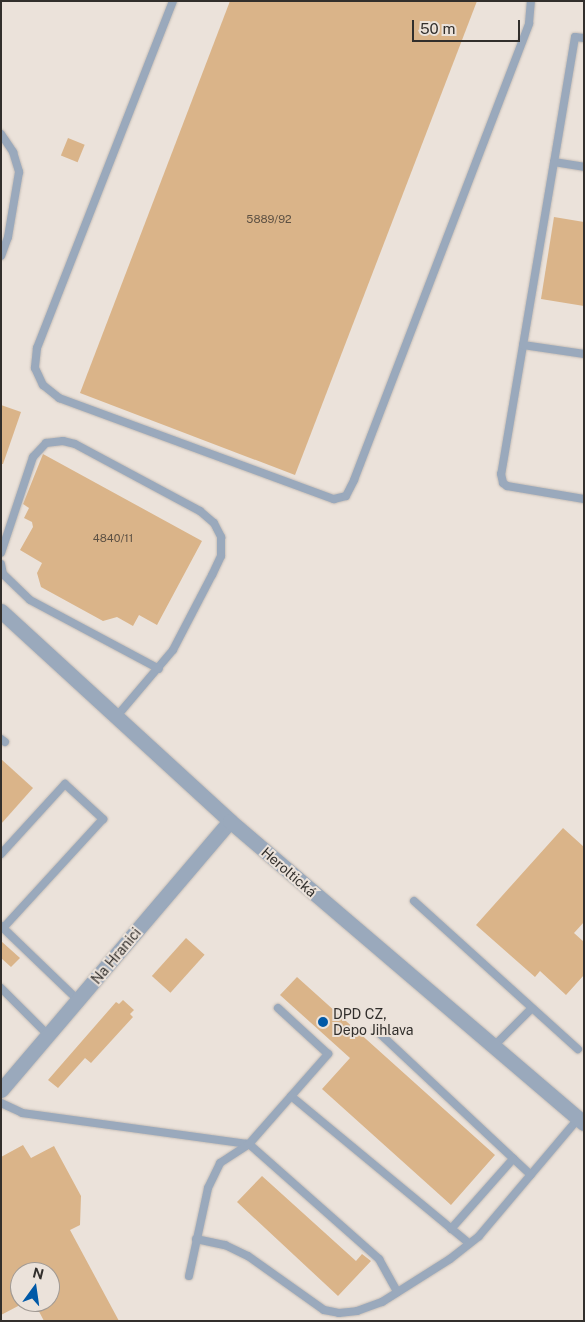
<!DOCTYPE html>
<meta charset="utf-8">
<style>
body{margin:0}
#map{position:relative;width:585px;height:1322px;overflow:hidden;background:#ebe2da;font-family:"Public Sans",sans-serif}
div>[style]{position:absolute}
.building>*{inset:0;background:#dab489;transform-origin:0 0}
.roads{filter:drop-shadow(0 0 1px #c6beb7) drop-shadow(0 0 1px #c6beb7)}
.service>*{height:8px;margin:-4px;padding:0 4px;transform-origin:4px;border-radius:4px;background:#9aa9bc}
.minor>*{height:15px;margin:-7.5px;padding:0 7.5px;transform-origin:7.5px;border-radius:7.5px;background:#9aa9bc}
.tertiary>*{height:15px;margin:-7.5px;padding:0 7.5px;transform-origin:7.5px;border-radius:7.5px;background:#9aa9bc}
.dots>*{width:14px;height:14px;translate:-50% -50%;box-sizing:border-box;border:2px solid #ebe2da;border-radius:50%}
span{translate:-50% -50%;white-space:nowrap;text-align:center;line-height:1.15;-webkit-text-stroke:4px #ebe2da;paint-order:stroke}
.number-label{font-size:11px;color:#5c5043}
.number-label span{-webkit-text-stroke-width:0}
.street-label{font-size:14px;color:#322f2c}
.poi-label{font-size:14px;color:#322f2c}
.left{translate:0 -50%;text-align:left}
.frame{position:absolute;inset:0;border:2px solid #322f2c;pointer-events:none}
.north{position:absolute;left:10px;top:1262px;width:50px;height:50px;box-sizing:border-box;background:#ebe2da;border:1px solid #a19a94;border-radius:50%;rotate:14deg;font-size:14px;font-weight:700;line-height:20px;text-align:center;color:#322f2c}
.north::after{content:'';display:block;margin:auto;width:18px;height:22px;background:#0059a7;clip-path:polygon(50% 0,100% 100%,50% 72%,0 100%)}
.scale{position:absolute;left:412px;top:20px;width:108px;height:22px;box-sizing:border-box;border:2px solid #322f2c;border-top:0;padding-left:6px;font-size:15px;line-height:18px;white-space:nowrap;color:#322f2c;-webkit-text-stroke:4px #ebe2da;paint-order:stroke}
</style>
<div id="map">
<div class="building">
<div style="clip-path:polygon(230px 1px,477px 1px,295px 475px,80px 393px)"></div>
<div style="left:68px;top:138px;width:18px;height:19px;rotate:22deg"></div>
<div style="clip-path:polygon(554px 217px,584px 222px,584px 306px,541px 299px)"></div>
<div style="clip-path:polygon(1px 405px,21px 412px,3px 464px,1px 464px)"></div>
<div style="clip-path:polygon(43px 454px,202px 541px,157px 625px,139px 615px,133px 626px,117px 617px,103px 621px,41px 587px,37px 573px,42px 563px,20px 550px,33px 527px,32px 522px,24px 518px,29px 508px,23px 504px)"></div>
<div style="clip-path:polygon(1px 759px,33px 788px,1px 824px)"></div>
<div style="clip-path:polygon(563px 828px,584px 847px,584px 922px,574px 933px,584px 942px,584px 975px,566px 995px,540px 971px,535px 977px,476px 925px)"></div>
<div style="left:186px;top:938px;width:25px;height:51px;rotate:42deg"></div>
<div style="clip-path:polygon(1px 941px,20px 958px,11px 967px,1px 958px)"></div>
<div style="clip-path:polygon(297px 977px,495px 1155px,451px 1205px,322px 1089px,350px 1058px,280px 995px)"></div>
<div style="clip-path:polygon(123px 1000px,134px 1010px,130px 1014px,133px 1017px,91px 1063px,85px 1058px,58px 1088px,48px 1080px,116px 1002px,119px 1004px)"></div>
<div style="clip-path:polygon(23px 1145px,31px 1158px,54px 1146px,81px 1196px,80px 1225px,70px 1230px,119px 1321px,44px 1321px,34px 1302px,50px 1302px,50px 1272px,20px 1272px,20px 1305px,1px 1315px,1px 1157px)"></div>
<div style="clip-path:polygon(262px 1176px,356px 1261px,362px 1254px,371px 1261px,338px 1296px,237px 1202px)"></div>
</div>
<div class="roads">
<div class="service">
<div style="left:173px;top:1px;width:373px;rotate:111.4deg"></div>
<div style="left:37px;top:348px;width:20px;rotate:96deg"></div>
<div style="left:35px;top:368px;width:19px;rotate:65deg"></div>
<div style="left:43px;top:385px;width:21px;rotate:39deg"></div>
<div style="left:59px;top:398px;width:293px;rotate:20.2deg"></div>
<div style="left:334px;top:499px;width:12px;rotate:-14deg"></div>
<div style="left:346px;top:496px;width:18px;rotate:-63deg"></div>
<div style="left:354px;top:480px;width:489px;rotate:-69deg"></div>
<div style="left:529px;top:23px;width:22px;rotate:-85deg"></div>
<div style="left:584px;top:38px;width:9px;rotate:-174deg"></div>
<div style="left:575px;top:37px;width:127px;rotate:99.5deg"></div>
<div style="left:554px;top:162px;width:30px;rotate:9deg"></div>
<div style="left:1px;top:134px;width:22px;rotate:56deg"></div>
<div style="left:13px;top:152px;width:21px;rotate:73deg"></div>
<div style="left:19px;top:172px;width:66px;rotate:99.6deg"></div>
<div style="left:8px;top:237px;width:20px;rotate:110deg"></div>
<div style="left:554px;top:162px;width:316px;rotate:99.6deg"></div>
<div style="left:501px;top:474px;width:9px;rotate:77deg"></div>
<div style="left:503px;top:483px;width:5px;rotate:37deg"></div>
<div style="left:507px;top:486px;width:78px;rotate:9.6deg"></div>
<div style="left:523px;top:345px;width:62px;rotate:8.4deg"></div>
<div style="left:1px;top:553px;width:101px;rotate:-71.6deg"></div>
<div style="left:33px;top:457px;width:19px;rotate:-47deg"></div>
<div style="left:46px;top:443px;width:17px;rotate:-7deg"></div>
<div style="left:63px;top:441px;width:12px;rotate:14deg"></div>
<div style="left:75px;top:444px;width:142px;rotate:28.2deg"></div>
<div style="left:200px;top:511px;width:18px;rotate:41deg"></div>
<div style="left:214px;top:523px;width:16px;rotate:63deg"></div>
<div style="left:221px;top:537px;width:19px;rotate:90deg"></div>
<div style="left:221px;top:556px;width:21px;rotate:115deg"></div>
<div style="left:212px;top:575px;width:85px;rotate:117.5deg"></div>
<div style="left:173px;top:650px;width:87px;rotate:130.3deg"></div>
<div style="left:1px;top:564px;width:10px;rotate:79deg"></div>
<div style="left:3px;top:574px;width:37px;rotate:44deg"></div>
<div style="left:30px;top:600px;width:146px;rotate:28.1deg"></div>
<div style="left:1px;top:739px;width:5px;rotate:37deg"></div>
<div style="left:1px;top:854px;width:95px;rotate:-47.6deg"></div>
<div style="left:65px;top:784px;width:52px;rotate:42.6deg"></div>
<div style="left:103px;top:819px;width:148px;rotate:132.5deg"></div>
<div style="left:414px;top:901px;width:221px;rotate:42.1deg"></div>
<div style="left:1px;top:926px;width:107px;rotate:43.9deg"></div>
<div style="left:1px;top:988px;width:66px;rotate:45deg"></div>
<div style="left:376px;top:1030px;width:212px;rotate:43.1deg"></div>
<div style="left:493px;top:1047px;width:54px;rotate:-45deg"></div>
<div style="left:291px;top:1096px;width:231px;rotate:39.6deg"></div>
<div style="left:1px;top:1103px;width:23px;rotate:25deg"></div>
<div style="left:22px;top:1113px;width:229px;rotate:7.8deg"></div>
<div style="left:249px;top:1144px;width:174px;rotate:41.5deg"></div>
<div style="left:379px;top:1259px;width:38px;rotate:61deg"></div>
<div style="left:451px;top:1229px;width:94px;rotate:-48.5deg"></div>
<div style="left:196px;top:1239px;width:30px;rotate:12deg"></div>
<div style="left:225px;top:1245px;width:25px;rotate:26deg"></div>
<div style="left:248px;top:1256px;width:93px;rotate:35.4deg"></div>
<div style="left:324px;top:1310px;width:15px;rotate:11deg"></div>
<div style="left:339px;top:1313px;width:18px;rotate:-6deg"></div>
<div style="left:357px;top:1311px;width:27px;rotate:-20deg"></div>
<div style="left:382px;top:1302px;width:80px;rotate:-32.3deg"></div>
<div style="left:450px;top:1259px;width:37px;rotate:-38deg"></div>
<div style="left:479px;top:1236px;width:153px;rotate:-49.8deg"></div>
<div style="left:189px;top:1276px;width:90px;rotate:-77.8deg"></div>
<div style="left:208px;top:1188px;width:28px;rotate:-64deg"></div>
<div style="left:220px;top:1163px;width:35px;rotate:-33deg"></div>
<div style="left:249px;top:1144px;width:120px;rotate:-48.7deg"></div>
<div style="left:328px;top:1054px;width:68px;rotate:-137.4deg"></div>
</div>
<div class="minor">
<div style="left:1px;top:1090px;width:353px;rotate:-49.6deg"></div>
</div>
<div class="tertiary">
<div style="left:1px;top:611px;width:311px;rotate:42.5deg"></div>
<div style="left:230px;top:821px;width:465px;rotate:40.5deg"></div>
</div>
</div>
<div class="dots">
<div style="left:323px;top:1022px;background:#0059a7"></div>
</div>
<div class="number-label">
<span style="left:269px;top:219px">5889/92</span>
<span style="left:113px;top:538px">4840/11</span>
</div>
<div class="street-label">
<span style="left:289px;top:872px;rotate:41deg">Heroltická</span>
<span style="left:116px;top:956px;rotate:-50deg">Na Hranici</span>
</div>
<div class="poi-label">
<span class="left" style="left:333px;top:1022px">DPD CZ,<br>Depo Jihlava</span>
</div>
<div class="frame"></div>
<div class="north">N</div>
<div class="scale">50 m</div>
</div>
